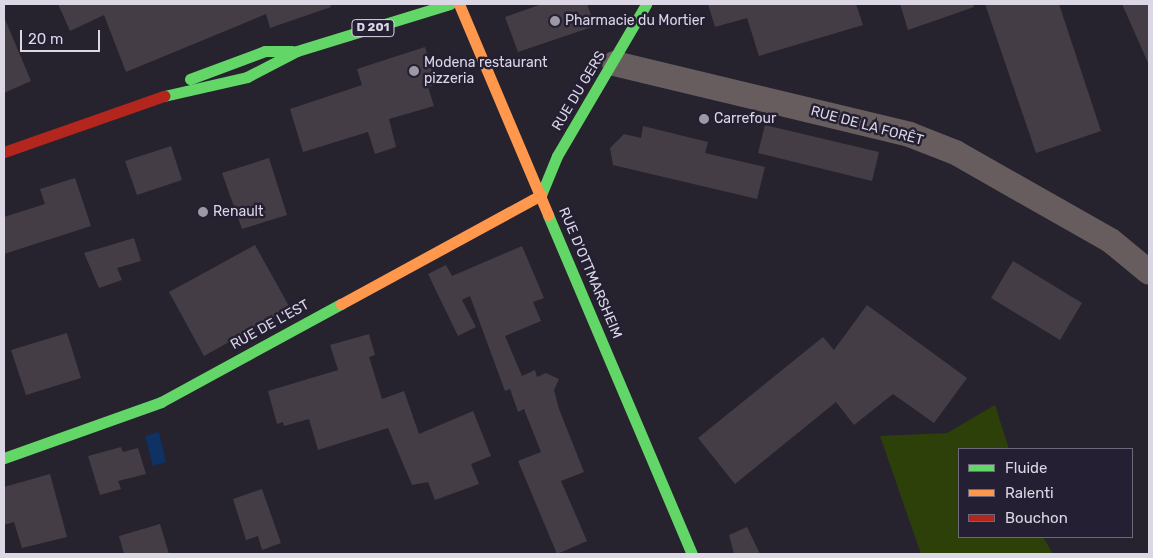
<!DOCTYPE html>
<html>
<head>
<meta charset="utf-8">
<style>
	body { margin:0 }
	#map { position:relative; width:1153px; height:558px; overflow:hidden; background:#26232e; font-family:Rubik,sans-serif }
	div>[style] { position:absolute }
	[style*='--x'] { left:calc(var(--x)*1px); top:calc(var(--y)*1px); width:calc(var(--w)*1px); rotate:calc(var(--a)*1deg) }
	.green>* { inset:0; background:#2d4009 }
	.water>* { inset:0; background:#0d3263 }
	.building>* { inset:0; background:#443d45 }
	.street>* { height:25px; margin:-12.5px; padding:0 12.5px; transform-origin:12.5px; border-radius:12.5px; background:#675d5e }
	.fast>* { height:11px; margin:-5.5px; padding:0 5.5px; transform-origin:5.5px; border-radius:5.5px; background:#63d668 }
	.slow>* { height:11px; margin:-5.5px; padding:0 5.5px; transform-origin:5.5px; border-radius:5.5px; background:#ff974d }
	.jam>* { height:11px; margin:-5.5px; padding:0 5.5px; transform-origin:5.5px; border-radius:5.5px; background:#b3261e }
	.dots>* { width:14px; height:14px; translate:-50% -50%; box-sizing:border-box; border:2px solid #241f32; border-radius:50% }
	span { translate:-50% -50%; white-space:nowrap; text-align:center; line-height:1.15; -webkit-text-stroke:5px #241f32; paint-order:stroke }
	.shield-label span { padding:1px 4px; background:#241f32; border:1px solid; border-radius:4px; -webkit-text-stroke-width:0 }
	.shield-label { font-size:12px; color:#dbd7e5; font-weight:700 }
	.poi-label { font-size:14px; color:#dbd7e5 }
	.left { translate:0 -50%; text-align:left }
	.street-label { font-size:14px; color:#dbd7e5 }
	.frame { position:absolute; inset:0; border:5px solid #dbd7e5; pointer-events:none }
	.legend { position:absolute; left:958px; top:448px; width:175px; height:90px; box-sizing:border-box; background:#241f32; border:1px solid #6d697a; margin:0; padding:6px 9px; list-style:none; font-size:15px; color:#dbd7e5 }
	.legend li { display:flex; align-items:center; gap:10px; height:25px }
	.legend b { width:25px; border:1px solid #6d697a }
	.scale { position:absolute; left:20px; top:30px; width:80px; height:22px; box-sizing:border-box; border:2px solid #dbd7e5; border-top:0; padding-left:6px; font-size:15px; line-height:18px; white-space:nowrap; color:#dbd7e5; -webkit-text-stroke:4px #241f32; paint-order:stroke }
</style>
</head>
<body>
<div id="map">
	<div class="green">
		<div style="clip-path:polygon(995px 405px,1009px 449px,959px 449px,959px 537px,1043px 537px,1053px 554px,921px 554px,880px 436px,947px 433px)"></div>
	</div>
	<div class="water">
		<div style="clip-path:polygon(159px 432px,166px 462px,153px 466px,145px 436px)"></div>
	</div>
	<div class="building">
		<div style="clip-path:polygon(58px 4px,330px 4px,331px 7px,270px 28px,266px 14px,126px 72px,104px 15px,70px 31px)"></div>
		<div style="clip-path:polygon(542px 4px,587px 4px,595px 26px,518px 52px,505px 17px)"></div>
		<div style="clip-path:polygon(708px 4px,856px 4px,863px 25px,759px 56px,747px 18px,715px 27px)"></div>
		<div style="clip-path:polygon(900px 4px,973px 4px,974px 7px,908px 30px)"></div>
		<div style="clip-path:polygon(985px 4px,1059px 4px,1101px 131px,1036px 153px)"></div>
		<div style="clip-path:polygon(1122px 4px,1149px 4px,1149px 65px)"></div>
		<div style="clip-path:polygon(4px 17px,31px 81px,4px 93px)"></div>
		<div style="clip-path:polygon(425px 47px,436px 84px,428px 87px,434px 106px,389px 119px,396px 147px,375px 154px,368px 132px,303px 152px,290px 109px,362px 85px,357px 69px)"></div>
		<div style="clip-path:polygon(765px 125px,879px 152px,872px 181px,758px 153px)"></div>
		<div style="clip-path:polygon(643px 126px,708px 142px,705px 153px,765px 167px,757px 199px,613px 165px,610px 148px,624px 134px,641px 138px)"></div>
		<div style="clip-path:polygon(171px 146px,182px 180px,137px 195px,125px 161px)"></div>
		<div style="clip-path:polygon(269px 158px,287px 215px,242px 229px,222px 173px)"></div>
		<div style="clip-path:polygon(75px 178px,91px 226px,4px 254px,4px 217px,45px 204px,40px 189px)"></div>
		<div style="clip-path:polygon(134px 238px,141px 261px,117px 268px,122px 280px,99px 288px,84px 253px)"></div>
		<div style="clip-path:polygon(255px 245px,290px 308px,204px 356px,169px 292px)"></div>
		<div style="clip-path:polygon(522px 246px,544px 298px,533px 302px,541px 321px,505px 336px,522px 376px,535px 370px,537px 377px,546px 373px,559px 379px,554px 390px,559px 409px,584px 472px,561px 481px,587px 541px,557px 554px,518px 461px,541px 452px,524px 409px,518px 412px,510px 389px,505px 391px,470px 296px,462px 300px,476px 327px,458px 336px,428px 274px,446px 265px,452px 276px)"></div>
		<div style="clip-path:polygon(1013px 261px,1082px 303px,1060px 340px,991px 298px)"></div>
		<div style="clip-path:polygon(867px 305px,967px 378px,934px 423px,893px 394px,854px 425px,836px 402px,735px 484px,698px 438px,823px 337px,834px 350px)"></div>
		<div style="clip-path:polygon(67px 333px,81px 378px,26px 395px,11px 350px)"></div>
		<div style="clip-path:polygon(369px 334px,375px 355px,369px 357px,382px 399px,404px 391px,419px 434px,473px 411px,491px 456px,471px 464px,479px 484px,435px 500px,428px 482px,412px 485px,388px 428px,318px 450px,309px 419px,284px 426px,283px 422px,277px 424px,268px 391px,338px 370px,330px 345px)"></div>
		<div style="clip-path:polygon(121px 447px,123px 452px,138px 448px,146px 474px,118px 481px,121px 489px,100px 495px,88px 456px)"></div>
		<div style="clip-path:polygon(50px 474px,67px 537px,22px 548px,14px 522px,4px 525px,4px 487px)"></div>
		<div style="clip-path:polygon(262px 489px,281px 543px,262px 550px,258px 536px,246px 540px,233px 499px)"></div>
		<div style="clip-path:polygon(160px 524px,169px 554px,124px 554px,119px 536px)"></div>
		<div style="clip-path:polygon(747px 527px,760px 554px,734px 554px,729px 535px)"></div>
	</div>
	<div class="street">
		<div style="--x:614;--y:63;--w:303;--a:13.5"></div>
		<div style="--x:909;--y:134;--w:49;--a:21.4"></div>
		<div style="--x:955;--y:152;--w:178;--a:29.6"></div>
		<div style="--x:1110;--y:240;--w:50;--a:39.4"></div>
	</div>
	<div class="fast">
		<div style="--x:190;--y:79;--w:80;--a:-20.5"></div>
		<div style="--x:265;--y:51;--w:27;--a:0"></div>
		<div style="--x:164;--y:96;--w:85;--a:-12.9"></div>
		<div style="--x:247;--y:77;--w:56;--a:-27.5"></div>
		<div style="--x:297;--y:51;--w:160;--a:-17.1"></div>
		<div style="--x:541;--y:195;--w:42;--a:-67.7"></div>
		<div style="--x:557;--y:156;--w:176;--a:-59.6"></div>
		<div style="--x:548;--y:215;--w:368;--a:67"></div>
		<div style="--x:4;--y:458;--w:167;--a:-19.6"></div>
		<div style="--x:161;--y:402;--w:205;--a:-28.6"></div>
	</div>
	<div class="slow">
		<div style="--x:459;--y:4;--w:229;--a:67.1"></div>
		<div style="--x:341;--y:304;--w:228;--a:-28.6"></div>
	</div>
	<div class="jam">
		<div style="--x:4;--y:152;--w:170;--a:-19.3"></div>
	</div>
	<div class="dots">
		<div style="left:555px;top:21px;background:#9c98a5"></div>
		<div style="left:414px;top:71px;background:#9c98a5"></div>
		<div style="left:704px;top:119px;background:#9c98a5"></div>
		<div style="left:203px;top:212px;background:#9c98a5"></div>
	</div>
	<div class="shield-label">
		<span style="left:373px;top:28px">D 201</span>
	</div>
	<div class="poi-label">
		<span class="left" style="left:565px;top:21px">Pharmacie du Mortier</span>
		<span class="left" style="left:424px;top:71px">Modena restaurant<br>pizzeria</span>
		<span class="left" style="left:714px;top:119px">Carrefour</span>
		<span class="left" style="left:213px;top:212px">Renault</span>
	</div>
	<div class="street-label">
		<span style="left:579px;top:91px;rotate:-59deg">RUE DU GERS</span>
		<span style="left:867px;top:126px;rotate:15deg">RUE DE LA FORÊT</span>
		<span style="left:590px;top:273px;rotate:67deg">RUE D'OTTMARSHEIM</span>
		<span style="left:270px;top:325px;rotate:-29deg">RUE DE L'EST</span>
	</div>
	<div class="frame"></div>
	<ul class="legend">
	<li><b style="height:6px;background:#63d668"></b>Fluide</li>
	<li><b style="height:6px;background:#ff974d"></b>Ralenti</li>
	<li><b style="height:6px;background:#b3261e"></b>Bouchon</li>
	</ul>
	<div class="scale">20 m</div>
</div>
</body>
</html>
